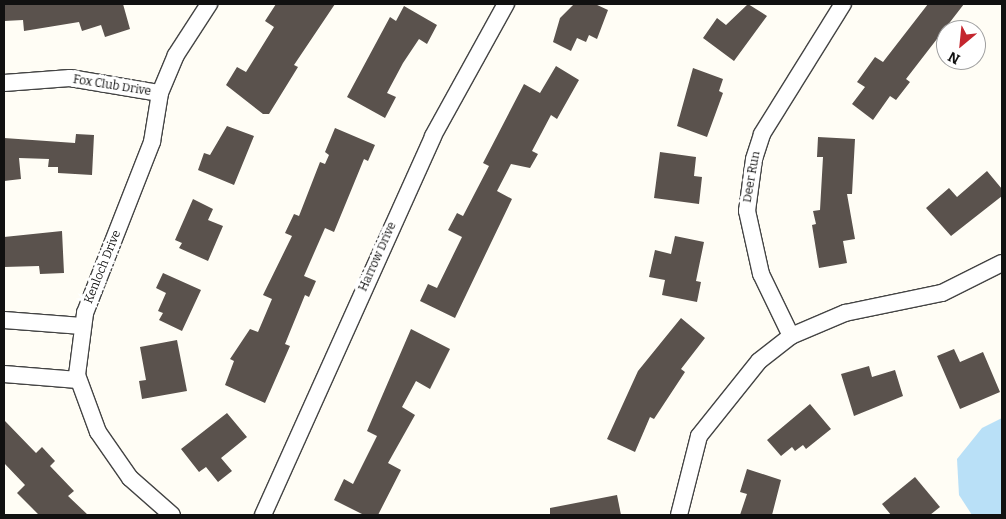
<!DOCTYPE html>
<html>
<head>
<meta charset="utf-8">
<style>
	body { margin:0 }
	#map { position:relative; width:1006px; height:519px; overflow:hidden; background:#fffdf5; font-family:Bitter,serif }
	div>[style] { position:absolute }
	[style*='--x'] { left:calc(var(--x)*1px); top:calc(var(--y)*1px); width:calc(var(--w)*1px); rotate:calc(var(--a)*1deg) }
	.water>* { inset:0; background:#b9e0f7 }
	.building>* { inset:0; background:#5a524d }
	.roads { filter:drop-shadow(1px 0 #444) drop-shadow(-1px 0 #444) drop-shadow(0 1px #444) drop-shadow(0 -1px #444) }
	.street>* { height:16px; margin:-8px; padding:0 8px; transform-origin:8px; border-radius:8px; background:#fff }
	span { translate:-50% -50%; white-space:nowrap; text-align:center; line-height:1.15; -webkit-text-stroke:5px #fff; paint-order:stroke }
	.street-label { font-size:12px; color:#111 }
	.frame { position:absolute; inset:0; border:5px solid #111; pointer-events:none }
	.north { position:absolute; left:936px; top:20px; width:50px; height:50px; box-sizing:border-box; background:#fff; border:1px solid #a0a0a0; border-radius:50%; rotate:208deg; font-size:14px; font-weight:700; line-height:20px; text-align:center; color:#111 }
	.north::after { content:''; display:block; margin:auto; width:18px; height:22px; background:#c4262e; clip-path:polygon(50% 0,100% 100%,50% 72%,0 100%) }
</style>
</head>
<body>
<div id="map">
	<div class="water">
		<div style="clip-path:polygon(1002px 418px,1002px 515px,972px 515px,959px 495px,957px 459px,982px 428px)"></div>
	</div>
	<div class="building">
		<div style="clip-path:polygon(4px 4px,123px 4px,130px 29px,105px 37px,101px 25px,82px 31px,79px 22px,24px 31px,23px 20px,4px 21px)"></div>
		<div style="clip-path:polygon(276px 4px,335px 4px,294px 65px,298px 67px,269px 114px,263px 114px,226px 85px,237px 67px,246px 72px,274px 27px,265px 21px)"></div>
		<div style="clip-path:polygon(574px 4px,595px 4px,608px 10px,597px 39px,589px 35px,586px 42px,577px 38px,571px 51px,553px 42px,560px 18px)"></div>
		<div style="clip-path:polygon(748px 4px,767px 16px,734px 61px,703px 38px,717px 18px,726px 25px)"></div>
		<div style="clip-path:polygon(928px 4px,964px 4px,906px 79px,910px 82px,896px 100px,890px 96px,873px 120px,852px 104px,865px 87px,857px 82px,875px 57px,883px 62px)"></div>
		<div style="clip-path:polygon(404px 6px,437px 25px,427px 44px,419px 39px,403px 63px,387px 93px,396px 97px,385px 118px,347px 97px,390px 17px,396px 21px)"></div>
		<div style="clip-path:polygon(556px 66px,579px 80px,557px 119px,551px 115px,532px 151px,538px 154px,530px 168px,511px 164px,497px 191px,512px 199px,455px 318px,420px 301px,428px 284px,437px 288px,462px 237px,448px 230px,457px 213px,463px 216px,489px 166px,483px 163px,524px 84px,540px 93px)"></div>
		<div style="clip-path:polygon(693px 68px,723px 79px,719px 91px,723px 93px,707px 137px,677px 126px)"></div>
		<div style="clip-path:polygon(227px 126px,254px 136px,234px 185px,198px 170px,204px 153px,210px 155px)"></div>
		<div style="clip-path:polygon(335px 128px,375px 145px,368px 161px,364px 159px,334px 232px,325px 228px,304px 276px,316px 281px,309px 297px,305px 295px,285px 344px,290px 346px,265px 403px,225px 385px,234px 361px,230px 359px,250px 329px,258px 332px,272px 299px,263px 295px,292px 236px,285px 233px,294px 214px,299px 216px,320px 162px,325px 164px,329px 155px,325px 152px)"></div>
		<div style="clip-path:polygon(76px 134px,94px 135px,92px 175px,58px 173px,58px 167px,48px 167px,49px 159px,19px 158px,21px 179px,4px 181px,4px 138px,75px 143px)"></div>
		<div style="clip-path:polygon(818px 137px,855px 139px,852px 194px,847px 194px,855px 239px,843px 241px,847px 263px,819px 268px,812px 225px,816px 224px,813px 211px,820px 210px,823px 157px,817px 157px)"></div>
		<div style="clip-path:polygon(660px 152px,696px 157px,694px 176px,702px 177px,699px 204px,654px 198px)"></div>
		<div style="clip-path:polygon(987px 171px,1002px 189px,1002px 196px,951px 236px,926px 208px,949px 188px,957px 197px)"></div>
		<div style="clip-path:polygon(193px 199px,213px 209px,208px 220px,223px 226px,208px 261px,179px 248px,182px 243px,175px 240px)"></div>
		<div style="clip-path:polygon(62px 231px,64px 273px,40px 274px,39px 266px,4px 267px,4px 237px)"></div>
		<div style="clip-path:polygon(675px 236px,704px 242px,696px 281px,701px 282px,697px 302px,662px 295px,665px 280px,649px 277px,655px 250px,671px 254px)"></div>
		<div style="clip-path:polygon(163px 273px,201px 290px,182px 331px,159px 320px,163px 313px,158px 311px,166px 293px,156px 288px)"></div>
		<div style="clip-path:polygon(681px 318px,705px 338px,681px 369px,685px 372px,654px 419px,650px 417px,635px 452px,607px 439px,638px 371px)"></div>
		<div style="clip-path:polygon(411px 329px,450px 349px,430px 389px,416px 381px,402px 407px,415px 415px,388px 463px,401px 470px,378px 515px,364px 515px,334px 500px,344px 479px,353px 484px,377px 436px,367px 431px)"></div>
		<div style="clip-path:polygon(177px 340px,187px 391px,142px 399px,139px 381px,146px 380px,140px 347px)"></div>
		<div style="clip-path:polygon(954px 349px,960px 362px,983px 352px,1000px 392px,960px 409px,937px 356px)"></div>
		<div style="clip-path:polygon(869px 366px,872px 377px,895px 370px,903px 396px,854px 416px,841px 374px)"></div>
		<div style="clip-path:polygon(810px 404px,831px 429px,806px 449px,803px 445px,795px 451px,792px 447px,781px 456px,767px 440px)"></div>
		<div style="clip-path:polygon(227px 413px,247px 437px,221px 458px,232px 471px,218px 482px,206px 467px,199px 472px,181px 449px)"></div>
		<div style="clip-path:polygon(4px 420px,36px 453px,42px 447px,55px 461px,50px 466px,74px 491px,68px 496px,88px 515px,39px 515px,17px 493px,25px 485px,4px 463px)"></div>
		<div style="clip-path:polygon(747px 469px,781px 480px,772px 515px,740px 515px,747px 494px,740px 492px)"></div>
		<div style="clip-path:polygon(915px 477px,940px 507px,930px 515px,891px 515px,882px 504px)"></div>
		<div style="clip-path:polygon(617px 495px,621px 515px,550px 515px,550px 508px)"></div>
	</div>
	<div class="roads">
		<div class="street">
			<div style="--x:4;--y:83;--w:66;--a:-4.3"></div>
			<div style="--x:70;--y:78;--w:91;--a:9.5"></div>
			<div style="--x:4;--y:320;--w:78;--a:4.4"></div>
			<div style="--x:791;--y:336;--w:69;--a:-115.8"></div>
			<div style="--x:761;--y:274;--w:65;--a:-102.5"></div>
			<div style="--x:747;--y:211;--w:52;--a:-82.3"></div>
			<div style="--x:754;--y:159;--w:26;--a:-72"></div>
			<div style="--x:762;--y:134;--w:153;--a:-58.1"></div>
			<div style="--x:4;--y:374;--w:74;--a:4.6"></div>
			<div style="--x:172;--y:515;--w:56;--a:-138.6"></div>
			<div style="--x:130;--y:478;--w:56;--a:-124.8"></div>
			<div style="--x:98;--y:432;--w:61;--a:-110.2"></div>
			<div style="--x:77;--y:375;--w:63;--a:-82.6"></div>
			<div style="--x:85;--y:313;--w:184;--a:-68.6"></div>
			<div style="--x:152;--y:142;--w:50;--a:-80.7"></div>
			<div style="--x:160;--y:93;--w:41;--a:-67.2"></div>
			<div style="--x:176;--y:55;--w:61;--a:-57.1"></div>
			<div style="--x:263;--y:515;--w:415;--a:-65.8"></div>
			<div style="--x:433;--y:136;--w:151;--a:-61.1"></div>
			<div style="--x:679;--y:515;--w:81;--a:-75.8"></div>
			<div style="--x:699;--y:436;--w:96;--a:-51.3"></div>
			<div style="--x:759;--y:361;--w:41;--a:-38"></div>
			<div style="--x:791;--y:336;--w:59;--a:-23.1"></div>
			<div style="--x:845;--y:313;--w:99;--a:-11.7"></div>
			<div style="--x:942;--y:293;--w:67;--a:-26.6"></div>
		</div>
	</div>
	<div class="street-label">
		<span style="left:112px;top:86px;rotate:9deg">Fox Club Drive</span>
		<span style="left:752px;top:177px;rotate:-80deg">Deer Run</span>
		<span style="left:378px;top:257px;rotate:-66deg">Harrow Drive</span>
		<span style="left:103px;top:267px;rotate:-68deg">Kenloch Drive</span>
	</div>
	<div class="frame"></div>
	<div class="north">N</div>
</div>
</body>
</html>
